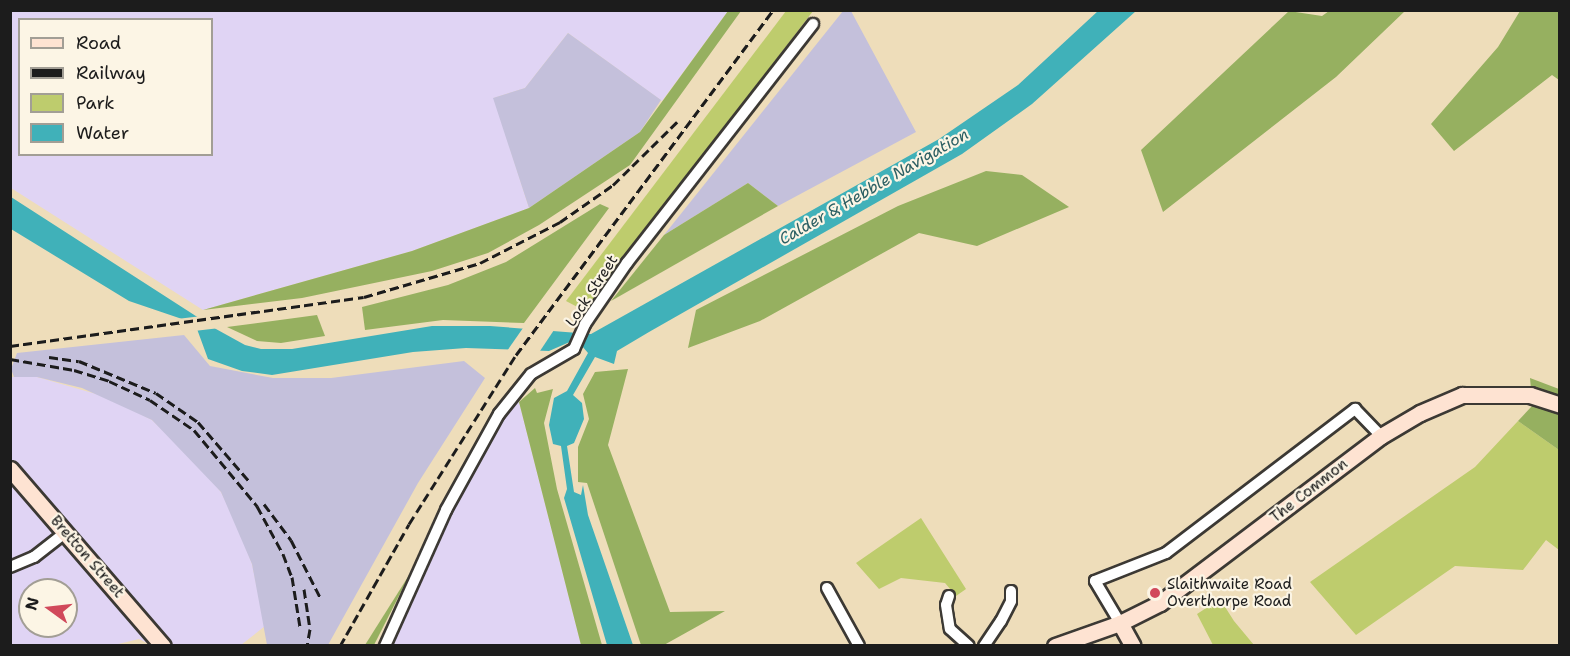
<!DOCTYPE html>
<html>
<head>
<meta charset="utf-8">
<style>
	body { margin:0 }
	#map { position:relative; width:1570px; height:656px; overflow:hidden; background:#eeddba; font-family:"Shantell Sans",sans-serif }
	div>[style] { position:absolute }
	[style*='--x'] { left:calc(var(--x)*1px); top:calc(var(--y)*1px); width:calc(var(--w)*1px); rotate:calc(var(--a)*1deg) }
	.built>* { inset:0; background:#e0d4f4 }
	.industrial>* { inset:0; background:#c4c0db }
	.green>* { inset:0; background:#becc6d }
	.forest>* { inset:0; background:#96b060 }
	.water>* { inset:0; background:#40b1b9 }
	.pier>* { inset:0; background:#eeddba }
	.roads { filter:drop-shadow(2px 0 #3c3934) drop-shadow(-2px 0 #3c3934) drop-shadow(0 2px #3c3934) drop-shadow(0 -2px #3c3934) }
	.street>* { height:10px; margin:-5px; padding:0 5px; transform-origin:5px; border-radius:5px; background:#fff }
	.secondary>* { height:15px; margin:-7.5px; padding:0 7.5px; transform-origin:7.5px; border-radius:7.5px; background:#fee3d2 }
	.rail>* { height:3px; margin-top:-1.5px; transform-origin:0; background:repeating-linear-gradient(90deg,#1c1c1c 0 9px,transparent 0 13.5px) }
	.dots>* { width:16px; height:16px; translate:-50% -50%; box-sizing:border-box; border:3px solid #fcf5e5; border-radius:50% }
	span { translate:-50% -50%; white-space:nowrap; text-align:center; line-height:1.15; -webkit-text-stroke:4.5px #fcf5e5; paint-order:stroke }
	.street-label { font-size:15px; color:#1c1c1c }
	.poi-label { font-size:15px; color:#1c1c1c }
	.left { translate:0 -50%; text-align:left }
	.water-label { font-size:16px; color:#2c5f63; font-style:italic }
	.frame { position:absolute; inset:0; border:12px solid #1c1c1c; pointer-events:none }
	.legend { position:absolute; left:18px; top:18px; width:195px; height:138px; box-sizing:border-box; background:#fcf5e5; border:2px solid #a29e95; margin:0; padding:8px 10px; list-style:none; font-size:18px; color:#1c1c1c }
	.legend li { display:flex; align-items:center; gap:12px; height:30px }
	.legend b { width:30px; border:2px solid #a29e95 }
	.north { position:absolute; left:18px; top:578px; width:60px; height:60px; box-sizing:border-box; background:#fcf5e5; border:2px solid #a29e95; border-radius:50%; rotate:285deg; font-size:16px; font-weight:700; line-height:24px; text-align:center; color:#1c1c1c }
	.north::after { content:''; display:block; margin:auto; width:21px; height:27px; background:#d1495b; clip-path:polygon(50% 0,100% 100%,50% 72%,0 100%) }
</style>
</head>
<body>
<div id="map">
	<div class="built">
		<div style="clip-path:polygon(evenodd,10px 11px,728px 11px,662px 101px,568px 33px,525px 88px,494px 98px,529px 208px,412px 251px,203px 310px,11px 188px,10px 11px,20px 20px,212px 20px,212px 154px,20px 154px,20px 20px)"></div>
		<div style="clip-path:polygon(evenodd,10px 377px,37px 377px,110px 398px,152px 420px,195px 461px,221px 492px,238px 527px,252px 564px,265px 626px,241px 645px,151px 645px,139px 639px,110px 646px,11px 645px,10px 377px,30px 590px,66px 590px,66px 626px,30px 626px,30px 590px)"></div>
		<div style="clip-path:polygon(519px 402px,581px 645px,388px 646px,463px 486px,509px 408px)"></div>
	</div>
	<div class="industrial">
		<div style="clip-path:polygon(843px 11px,851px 11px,916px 132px,778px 206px,748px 183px,664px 235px)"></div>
		<div style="clip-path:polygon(568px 33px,661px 100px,640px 132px,529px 208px,493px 98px,525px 88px)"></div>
		<div style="clip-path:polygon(184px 335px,210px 366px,273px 378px,331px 378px,464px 361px,485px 378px,418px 483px,328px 645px,267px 645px,252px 564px,221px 492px,152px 420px,82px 388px,37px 377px,14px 377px,11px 369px,17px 353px)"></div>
	</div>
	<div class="green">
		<div style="clip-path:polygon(786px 11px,813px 11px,585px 311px,566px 301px)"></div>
		<div style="clip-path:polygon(1518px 421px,1559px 450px,1559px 550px,1546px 540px,1523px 570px,1455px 566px,1356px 635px,1310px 582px,1475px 467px)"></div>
		<div style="clip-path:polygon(921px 518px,966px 589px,956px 596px,945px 583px,901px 578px,879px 589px,856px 563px)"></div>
		<div style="clip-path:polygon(1220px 599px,1234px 621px,1254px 645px,1213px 645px,1197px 614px)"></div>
	</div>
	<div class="forest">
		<div style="clip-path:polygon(728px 11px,741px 11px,630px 165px,539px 225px,488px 253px,432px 271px,302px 298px,203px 310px,412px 251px,529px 208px,640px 132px)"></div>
		<div style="clip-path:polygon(1289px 11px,1322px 16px,1329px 11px,1405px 11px,1336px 77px,1163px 212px,1141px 150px)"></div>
		<div style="clip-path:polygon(1520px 11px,1559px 11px,1559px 80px,1552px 75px,1454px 151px,1431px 124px,1498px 47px)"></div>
		<div style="clip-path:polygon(986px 171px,1022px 175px,1069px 207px,977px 246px,919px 233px,760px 321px,688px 348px,696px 310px,898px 206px)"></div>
		<div style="clip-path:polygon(748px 183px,778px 206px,611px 301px,664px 235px)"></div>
		<div style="clip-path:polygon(600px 204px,609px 208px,524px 323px,443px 320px,365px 330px,362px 307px,448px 285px,506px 262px)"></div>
		<div style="clip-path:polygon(317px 315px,325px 336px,281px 343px,257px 341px,227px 327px)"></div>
		<div style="clip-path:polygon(628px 369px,608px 445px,670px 612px,725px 611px,664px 645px,641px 645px,587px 483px,578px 482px,578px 447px,589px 419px,583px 394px,595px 372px)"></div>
		<div style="clip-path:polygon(1530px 378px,1559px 389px,1559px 399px,1531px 389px)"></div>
		<div style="clip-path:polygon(535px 388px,537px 393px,553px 389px,544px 423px,557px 489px,602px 645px,581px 645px,519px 402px)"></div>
		<div style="clip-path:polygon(1532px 406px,1559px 414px,1559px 450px,1518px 421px)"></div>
		<div style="clip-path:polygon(411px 572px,374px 645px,365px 645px)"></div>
	</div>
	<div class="water">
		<div style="clip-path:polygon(1098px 11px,1136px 11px,1032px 104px,962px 154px,649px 332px,617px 351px,614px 364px,595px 357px,573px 395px,582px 403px,584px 419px,574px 443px,567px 446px,574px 492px,581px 495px,583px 485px,588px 515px,633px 645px,607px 645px,564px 498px,567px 489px,561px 446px,553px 444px,549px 425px,554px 398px,567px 391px,588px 353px,582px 346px,572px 341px,549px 351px,466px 348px,413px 352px,272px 375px,242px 371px,208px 359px,197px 329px,182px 319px,129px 301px,11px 229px,11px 197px,216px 329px,245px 345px,261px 349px,292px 349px,432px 326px,490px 326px,591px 334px,939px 139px,1018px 85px)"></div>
	</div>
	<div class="pier">
		<div style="clip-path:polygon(202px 316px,220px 328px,194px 331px,177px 319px)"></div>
		<div style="clip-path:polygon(556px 327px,538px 354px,507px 351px,523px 328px)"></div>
	</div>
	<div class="roads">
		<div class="street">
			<div style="--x:10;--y:567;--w:26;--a:-23"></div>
			<div style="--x:34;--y:557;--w:39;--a:-38"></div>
			<div style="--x:827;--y:588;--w:66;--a:61.1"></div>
			<div style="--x:949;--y:596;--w:9;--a:108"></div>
			<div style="--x:946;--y:605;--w:24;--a:81"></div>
			<div style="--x:950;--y:629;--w:25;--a:42"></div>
			<div style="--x:1120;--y:623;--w:49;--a:-120.8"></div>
			<div style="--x:1095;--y:581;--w:76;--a:-21.5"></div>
			<div style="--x:1166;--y:553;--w:238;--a:-37.3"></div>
			<div style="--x:1355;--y:409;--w:37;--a:46"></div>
			<div style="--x:385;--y:646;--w:149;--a:-65.8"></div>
			<div style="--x:446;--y:510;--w:110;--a:-61.1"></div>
			<div style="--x:499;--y:414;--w:51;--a:-51.3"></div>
			<div style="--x:531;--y:374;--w:50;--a:-30.2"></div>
			<div style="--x:574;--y:349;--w:27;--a:-66"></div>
			<div style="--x:585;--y:324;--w:74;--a:-55.5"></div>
			<div style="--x:627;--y:263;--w:303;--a:-52.1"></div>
			<div style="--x:984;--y:646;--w:30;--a:-56"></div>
			<div style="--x:1001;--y:621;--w:22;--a:-63"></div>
			<div style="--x:1011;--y:601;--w:10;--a:-90"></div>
		</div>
		<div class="secondary">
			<div style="--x:10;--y:469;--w:234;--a:49.2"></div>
			<div style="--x:1120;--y:623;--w:26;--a:61"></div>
			<div style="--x:1055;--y:646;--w:69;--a:-19.5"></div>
			<div style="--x:1120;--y:623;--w:45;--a:-26.6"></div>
			<div style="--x:1160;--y:603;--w:277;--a:-37.1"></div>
			<div style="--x:1381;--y:436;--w:45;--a:-30.5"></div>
			<div style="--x:1420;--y:413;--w:46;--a:-23.2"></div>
			<div style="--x:1462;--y:395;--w:68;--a:0"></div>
			<div style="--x:1530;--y:395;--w:32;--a:18"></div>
		</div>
	</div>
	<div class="rail">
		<div style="--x:10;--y:346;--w:357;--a:-7.9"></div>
		<div style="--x:364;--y:297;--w:121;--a:-16.3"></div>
		<div style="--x:480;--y:263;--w:90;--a:-27.1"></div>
		<div style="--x:560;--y:222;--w:65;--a:-34.9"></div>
		<div style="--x:613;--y:185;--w:91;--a:-44.6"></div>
		<div style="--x:49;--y:357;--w:30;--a:8"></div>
		<div style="--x:79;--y:361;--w:83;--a:22.6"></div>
		<div style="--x:156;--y:393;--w:51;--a:34.6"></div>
		<div style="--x:198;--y:422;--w:78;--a:49.2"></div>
		<div style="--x:10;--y:359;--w:65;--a:9.8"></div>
		<div style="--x:74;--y:370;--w:37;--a:17"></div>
		<div style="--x:109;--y:381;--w:45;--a:24.9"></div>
		<div style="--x:150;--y:400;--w:53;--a:34.3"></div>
		<div style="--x:194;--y:430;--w:99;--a:50.3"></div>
		<div style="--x:257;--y:506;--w:55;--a:61.6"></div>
		<div style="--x:283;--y:554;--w:25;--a:69"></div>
		<div style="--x:292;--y:577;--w:51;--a:80.9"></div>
		<div style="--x:264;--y:504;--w:45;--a:53.1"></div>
		<div style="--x:291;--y:540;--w:66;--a:63"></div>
		<div style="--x:304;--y:589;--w:40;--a:81.5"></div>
		<div style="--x:310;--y:629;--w:17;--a:100"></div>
		<div style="--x:340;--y:646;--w:140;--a:-60.5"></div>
		<div style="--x:409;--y:524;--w:200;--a:-57.7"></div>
		<div style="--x:516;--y:355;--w:430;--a:-53.3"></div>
	</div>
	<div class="dots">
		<div style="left:1155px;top:593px;background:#d1495b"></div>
	</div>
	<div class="street-label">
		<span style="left:592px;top:291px;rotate:-57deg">Lock Street</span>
		<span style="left:1309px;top:491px;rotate:-38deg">The Common</span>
		<span style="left:87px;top:557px;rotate:49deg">Bretton Street</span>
	</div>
	<div class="poi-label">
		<span class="left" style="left:1167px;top:593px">Slaithwaite Road<br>Overthorpe Road</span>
	</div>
	<div class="water-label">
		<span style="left:874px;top:187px;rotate:-30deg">Calder &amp; Hebble Navigation</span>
	</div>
	<div class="frame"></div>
	<ul class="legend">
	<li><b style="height:8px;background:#fee3d2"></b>Road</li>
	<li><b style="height:8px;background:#1c1c1c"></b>Railway</li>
	<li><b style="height:16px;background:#becc6d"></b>Park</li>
	<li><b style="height:16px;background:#40b1b9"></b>Water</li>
	</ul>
	<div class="north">N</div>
</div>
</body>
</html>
